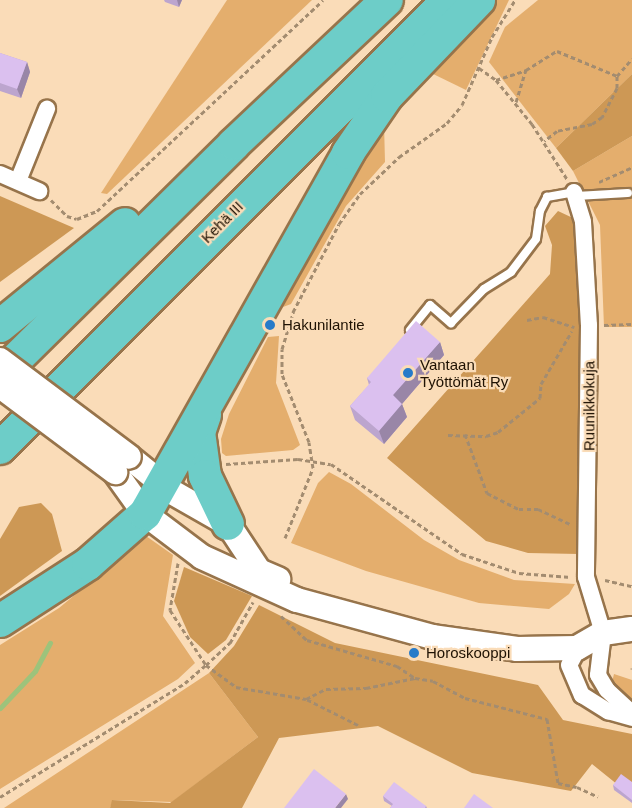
<!DOCTYPE html>
<html>
<head>
<meta charset="utf-8">
<style>
	body { margin:0 }
	#map { position:relative; width:632px; height:808px; overflow:hidden; background:#fadcb8; font-family:Helvetica,sans-serif }
	div>[style] { position:absolute }
	[style*='--x'] { left:calc(var(--x)*1px); top:calc(var(--y)*1px); width:calc(var(--w)*1px); rotate:calc(var(--a)*1deg) }
	.green>* { inset:0; background:#e4ae6d }
	.forest>* { inset:0; background:#cd9855 }
	.stream>* { height:5px; margin:-2.5px; padding:0 2.5px; transform-origin:2.5px; border-radius:2.5px; background:#9dc37b }
	.path>* { height:3px; margin-top:-1.5px; transform-origin:0; background:repeating-linear-gradient(90deg,#a38c70 0 4.5px,transparent 0 7.5px) }
	.roads { filter:drop-shadow(2px 0 #97744b) drop-shadow(-2px 0 #97744b) drop-shadow(0 2px #97744b) drop-shadow(0 -2px #97744b) }
	.lane>* { height:8px; margin:-4px; padding:0 4px; transform-origin:4px; border-radius:4px; background:#fff }
	.street>* { height:16px; margin:-8px; padding:0 8px; transform-origin:8px; border-radius:8px; background:#fff }
	.secondary>* { height:24px; margin:-12px; padding:0 12px; transform-origin:12px; border-radius:12px; background:#fff }
	.highway>* { height:32px; margin:-16px; padding:0 16px; transform-origin:16px; border-radius:16px; background:#6dcdc8 }
	.bridges { filter:drop-shadow(2px 0 #97744b) drop-shadow(-2px 0 #97744b) drop-shadow(0 2px #97744b) drop-shadow(0 -2px #97744b) }
	.secondary-bridge>* { height:24px; margin:-12px; padding:0 12px; transform-origin:12px; border-radius:12px; background:#fff }
	.wall>* { inset:0; background:#bca5ce }
	.shaded-wall>* { inset:0; background:#9986a7 }
	.building>* { inset:0; background:#dbc0ef }
	.dots>* { width:16px; height:16px; translate:-50% -50%; box-sizing:border-box; border:3px solid #fadcb8; border-radius:50% }
	span { translate:-50% -50%; white-space:nowrap; text-align:center; line-height:1.15; -webkit-text-stroke:4.5px #fadcb8; paint-order:stroke }
	.street-label { font-size:15px; color:#1f1203 }
	.poi-label { font-size:15px; color:#1f1203 }
	.left { translate:0 -50%; text-align:left }
</style>
</head>
<body>
<div id="map">
	<div class="green">
		<div style="clip-path:polygon(227px 0,312px 0,107px 194px,101px 193px)"></div>
		<div style="clip-path:polygon(496px 0,509px 0,466px 90px,427px 71px)"></div>
		<div style="clip-path:polygon(538px 0,632px 0,632px 74px,556px 148px,489px 62px,505px 27px)"></div>
		<div style="clip-path:polygon(384px 123px,385px 162px,346px 206px,291px 304px,283px 307px,289px 280px)"></div>
		<div style="clip-path:polygon(632px 136px,632px 327px,604px 327px,600px 225px,573px 171px)"></div>
		<div style="clip-path:polygon(279px 336px,276px 383px,300px 445px,293px 450px,226px 456px,222px 453px,221px 439px,229px 414px,268px 337px)"></div>
		<div style="clip-path:polygon(329px 472px,351px 484px,424px 540px,459px 560px,514px 580px,575px 584px,569px 594px,549px 609px,479px 603px,366px 571px,291px 543px,318px 483px)"></div>
		<div style="clip-path:polygon(146px 536px,173px 555px,163px 616px,195px 663px,178px 679px,0 789px,0 645px,59px 608px)"></div>
		<div style="clip-path:polygon(209px 673px,258px 737px,172px 802px,113px 800px,110px 808px,4px 808px)"></div>
		<div style="clip-path:polygon(614px 674px,632px 680px,632px 699px,612px 682px)"></div>
	</div>
	<div class="forest">
		<div style="clip-path:polygon(632px 74px,632px 136px,573px 171px,556px 148px)"></div>
		<div style="clip-path:polygon(0 196px,74px 228px,0 282px)"></div>
		<div style="clip-path:polygon(558px 211px,575px 219px,583px 318px,579px 554px,528px 553px,486px 541px,387px 458px,550px 274px,552px 245px,545px 226px)"></div>
		<div style="clip-path:polygon(41px 503px,52px 514px,62px 551px,0 596px,0 539px,19px 507px)"></div>
		<div style="clip-path:polygon(184px 567px,252px 596px,226px 640px,208px 654px,190px 637px,174px 601px)"></div>
		<div style="clip-path:polygon(259px 605px,335px 643px,538px 685px,563px 720px,632px 734px,632px 785px,618px 785px,592px 764px,571px 791px,472px 773px,378px 726px,279px 738px,242px 808px,110px 808px,112px 800px,170px 803px,258px 737px,209px 673px,234px 646px)"></div>
	</div>
	<div class="stream">
		<div style="--x:0;--y:708;--w:51;--a:-46.6"></div>
		<div style="--x:35;--y:671;--w:32;--a:-62"></div>
	</div>
	<div class="path">
		<div style="--x:479;--y:68;--w:21;--a:35"></div>
		<div style="--x:496;--y:80;--w:57;--a:50.7"></div>
		<div style="--x:532;--y:124;--w:65;--a:57.5"></div>
		<div style="--x:617;--y:76;--w:23;--a:-49"></div>
		<div style="--x:496;--y:80;--w:32;--a:-18"></div>
		<div style="--x:526;--y:70;--w:36;--a:-32"></div>
		<div style="--x:557;--y:51;--w:65;--a:22.6"></div>
		<div style="--x:617;--y:76;--w:12;--a:90"></div>
		<div style="--x:617;--y:88;--w:33;--a:117"></div>
		<div style="--x:602;--y:117;--w:12;--a:145"></div>
		<div style="--x:592;--y:124;--w:36;--a:169"></div>
		<div style="--x:557;--y:131;--w:16;--a:142"></div>
		<div style="--x:516;--y:102;--w:34;--a:-73"></div>
		<div style="--x:599;--y:182;--w:36;--a:-24"></div>
		<div style="--x:51;--y:200;--w:23;--a:45"></div>
		<div style="--x:67;--y:216;--w:10;--a:17"></div>
		<div style="--x:77;--y:219;--w:22;--a:-22"></div>
		<div style="--x:97;--y:211;--w:309;--a:-43"></div>
		<div style="--x:527;--y:320;--w:16;--a:-11"></div>
		<div style="--x:543;--y:317;--w:33;--a:18"></div>
		<div style="--x:604;--y:325;--w:28;--a:-2"></div>
		<div style="--x:465;--y:434;--w:63;--a:69.6"></div>
		<div style="--x:487;--y:493;--w:36;--a:27"></div>
		<div style="--x:519;--y:509;--w:19;--a:0"></div>
		<div style="--x:538;--y:509;--w:35;--a:25"></div>
		<div style="--x:448;--y:435;--w:38;--a:2"></div>
		<div style="--x:486;--y:436;--w:13;--a:-18"></div>
		<div style="--x:498;--y:432;--w:54;--a:-39"></div>
		<div style="--x:540;--y:398;--w:14;--a:-86"></div>
		<div style="--x:541;--y:384;--w:61;--a:-59.7"></div>
		<div style="--x:226;--y:464;--w:72;--a:-4"></div>
		<div style="--x:298;--y:459;--w:33;--a:9"></div>
		<div style="--x:331;--y:464;--w:159;--a:34.5"></div>
		<div style="--x:462;--y:554;--w:60;--a:18.4"></div>
		<div style="--x:519;--y:573;--w:52;--a:4.4"></div>
		<div style="--x:285;--y:538;--w:75;--a:-68.2"></div>
		<div style="--x:313;--y:468;--w:26;--a:-99"></div>
		<div style="--x:309;--y:442;--w:73;--a:-111.7"></div>
		<div style="--x:282;--y:374;--w:25;--a:-90"></div>
		<div style="--x:282;--y:349;--w:39;--a:-73"></div>
		<div style="--x:293;--y:312;--w:99;--a:-62.4"></div>
		<div style="--x:339;--y:224;--w:37;--a:-55"></div>
		<div style="--x:360;--y:194;--w:54;--a:-43.5"></div>
		<div style="--x:399;--y:157;--w:59;--a:-35.3"></div>
		<div style="--x:447;--y:123;--w:23;--a:-50"></div>
		<div style="--x:462;--y:105;--w:74;--a:-66.2"></div>
		<div style="--x:492;--y:37;--w:44;--a:-58.1"></div>
		<div style="--x:178;--y:563;--w:48;--a:99.7"></div>
		<div style="--x:170;--y:610;--w:66;--a:56.8"></div>
		<div style="--x:206;--y:665;--w:33;--a:-43"></div>
		<div style="--x:230;--y:643;--w:47;--a:-60.7"></div>
		<div style="--x:605;--y:580;--w:28;--a:13"></div>
		<div style="--x:281;--y:616;--w:35;--a:43"></div>
		<div style="--x:307;--y:640;--w:94;--a:16.1"></div>
		<div style="--x:397;--y:666;--w:22;--a:34"></div>
		<div style="--x:632;--y:669;--w:1;--a:-90"></div>
		<div style="--x:358;--y:725;--w:58;--a:-153.4"></div>
		<div style="--x:306;--y:699;--w:22;--a:-27"></div>
		<div style="--x:326;--y:689;--w:40;--a:-1.4"></div>
		<div style="--x:366;--y:688;--w:50;--a:-11.5"></div>
		<div style="--x:415;--y:678;--w:18;--a:9"></div>
		<div style="--x:433;--y:681;--w:36;--a:28"></div>
		<div style="--x:465;--y:698;--w:85;--a:14.4"></div>
		<div style="--x:547;--y:719;--w:65;--a:80.2"></div>
		<div style="--x:558;--y:783;--w:19;--a:12"></div>
		<div style="--x:577;--y:787;--w:23;--a:25"></div>
		<div style="--x:0;--y:797;--w:217;--a:-31.6"></div>
		<div style="--x:185;--y:683;--w:28;--a:-41"></div>
		<div style="--x:206;--y:665;--w:37;--a:36"></div>
		<div style="--x:236;--y:687;--w:71;--a:9.7"></div>
	</div>
	<div class="roads">
		<div class="lane">
			<div style="--x:576;--y:196;--w:52;--a:-3.3"></div>
			<div style="--x:410;--y:330;--w:32;--a:-51"></div>
			<div style="--x:430;--y:305;--w:28;--a:41"></div>
			<div style="--x:451;--y:323;--w:47;--a:-45.9"></div>
			<div style="--x:484;--y:289;--w:32;--a:-32"></div>
			<div style="--x:511;--y:272;--w:41;--a:-52.9"></div>
			<div style="--x:536;--y:239;--w:28;--a:-82"></div>
			<div style="--x:540;--y:211;--w:16;--a:-63"></div>
			<div style="--x:547;--y:197;--w:27;--a:-10"></div>
		</div>
		<div class="street">
			<div style="--x:0;--y:174;--w:43;--a:23.6"></div>
			<div style="--x:18;--y:181;--w:78;--a:-68.1"></div>
			<div style="--x:574;--y:192;--w:31;--a:73"></div>
			<div style="--x:583;--y:222;--w:103;--a:86.7"></div>
			<div style="--x:589;--y:325;--w:252;--a:90.7"></div>
			<div style="--x:586;--y:577;--w:59;--a:73.1"></div>
			<div style="--x:603;--y:633;--w:42;--a:96.8"></div>
			<div style="--x:598;--y:675;--w:17;--a:59"></div>
			<div style="--x:607;--y:690;--w:34;--a:43"></div>
			<div style="--x:582;--y:641;--w:27;--a:118"></div>
			<div style="--x:569;--y:665;--w:33;--a:67"></div>
			<div style="--x:582;--y:695;--w:31;--a:32"></div>
			<div style="--x:608;--y:711;--w:25;--a:16"></div>
		</div>
		<div class="secondary">
			<div style="--x:129;--y:457;--w:55;--a:39.1"></div>
			<div style="--x:172;--y:492;--w:64;--a:29.7"></div>
			<div style="--x:228;--y:524;--w:56;--a:56.6"></div>
			<div style="--x:259;--y:571;--w:21;--a:23"></div>
			<div style="--x:115;--y:472;--w:52;--a:54.5"></div>
			<div style="--x:145;--y:514;--w:71;--a:37"></div>
			<div style="--x:202;--y:557;--w:104;--a:24.4"></div>
			<div style="--x:297;--y:600;--w:140;--a:15.3"></div>
			<div style="--x:432;--y:637;--w:86;--a:8"></div>
			<div style="--x:517;--y:649;--w:60;--a:-1"></div>
			<div style="--x:577;--y:648;--w:30;--a:-30"></div>
			<div style="--x:603;--y:633;--w:29;--a:-8"></div>
		</div>
		<div class="highway">
			<div style="--x:0;--y:326;--w:161;--a:-39.2"></div>
			<div style="--x:0;--y:375;--w:329;--a:-44.6"></div>
			<div style="--x:234;--y:144;--w:210;--a:-43.3"></div>
			<div style="--x:205;--y:415;--w:18;--a:109"></div>
			<div style="--x:199;--y:432;--w:44;--a:82.2"></div>
			<div style="--x:205;--y:476;--w:53;--a:64.4"></div>
			<div style="--x:0;--y:448;--w:634;--a:-45"></div>
			<div style="--x:0;--y:621;--w:105;--a:-32.9"></div>
			<div style="--x:88;--y:564;--w:76;--a:-41.3"></div>
			<div style="--x:145;--y:514;--w:414;--a:-60.6"></div>
			<div style="--x:348;--y:153;--w:69;--a:-55.6"></div>
			<div style="--x:387;--y:96;--w:133;--a:-46.2"></div>
		</div>
	</div>
	<div class="bridges">
		<div class="secondary-bridge">
			<div style="--x:0;--y:360;--w:161;--a:36.9"></div>
			<div style="--x:0;--y:386;--w:144;--a:36.8"></div>
		</div>
	</div>
	<div class="wall">
		<div style="clip-path:polygon(164px 0,182px 0,179px 7px,165px 2px)"></div>
		<div style="clip-path:polygon(0 53px,27px 62px,30px 72px,21px 98px,0 91px)"></div>
		<div style="clip-path:polygon(440px 342px,444px 355px,402px 404px,407px 417px,384px 444px,355px 420px,350px 406px,369px 385px,367px 378px)"></div>
		<div style="clip-path:polygon(632px 782px,632px 803px,614px 790px,613px 785px)"></div>
		<div style="clip-path:polygon(383px 796px,426px 806px,427px 808px,390px 808px,392px 806px,384px 801px)"></div>
	</div>
	<div class="shaded-wall">
		<div style="clip-path:polygon(177px 0,182px 0,179px 7px)"></div>
		<div style="clip-path:polygon(27px 62px,30px 72px,21px 98px,17px 89px)"></div>
		<div style="clip-path:polygon(440px 342px,444px 355px,402px 404px,407px 417px,384px 444px,379px 431px,393px 395px)"></div>
		<div style="clip-path:polygon(346px 794px,348px 799px,341px 808px,335px 808px)"></div>
	</div>
	<div class="building">
		<div style="clip-path:polygon(0 53px,27px 62px,17px 89px,0 83px)"></div>
		<div style="clip-path:polygon(416px 321px,440px 342px,393px 395px,402px 404px,379px 431px,350px 406px,371px 382px,367px 378px)"></div>
		<div style="clip-path:polygon(314px 769px,346px 794px,335px 808px,284px 808px)"></div>
		<div style="clip-path:polygon(621px 774px,632px 782px,632px 800px,613px 785px)"></div>
		<div style="clip-path:polygon(394px 782px,426px 806px,425px 808px,390px 808px,393px 804px,383px 796px)"></div>
		<div style="clip-path:polygon(474px 794px,493px 808px,464px 808px)"></div>
	</div>
	<div class="dots">
		<div style="left:270px;top:325px;background:#277bc9"></div>
		<div style="left:408px;top:373px;background:#277bc9"></div>
		<div style="left:414px;top:653px;background:#277bc9"></div>
	</div>
	<div class="street-label">
		<span style="left:222px;top:222px;rotate:-45deg">Kehä III</span>
		<span style="left:589px;top:406px;rotate:-90deg">Ruunikkokuja</span>
	</div>
	<div class="poi-label">
		<span class="left" style="left:282px;top:325px">Hakunilantie</span>
		<span class="left" style="left:420px;top:373px">Vantaan<br>Työttömät Ry</span>
		<span class="left" style="left:426px;top:653px">Horoskooppi</span>
	</div>
</div>
</body>
</html>
